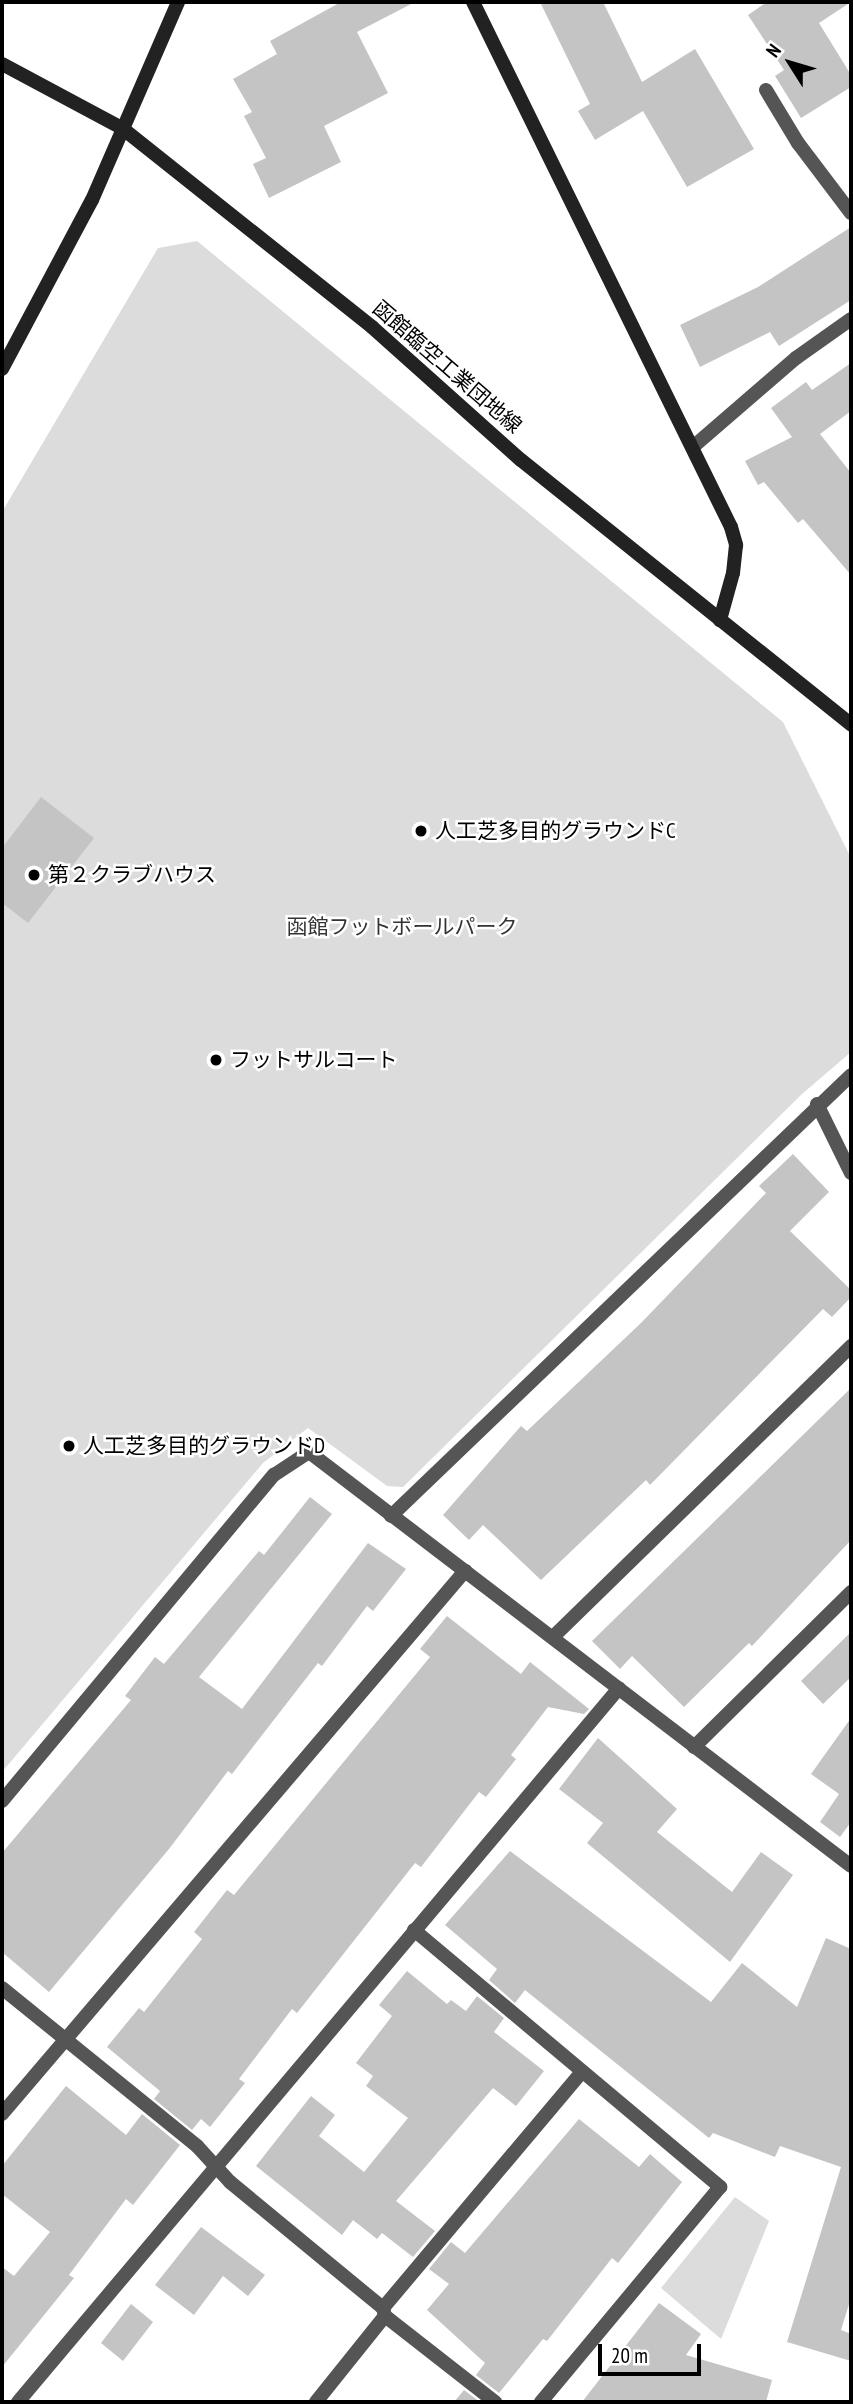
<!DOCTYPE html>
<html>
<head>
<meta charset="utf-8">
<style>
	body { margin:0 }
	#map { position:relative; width:853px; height:2404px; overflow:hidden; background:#fff; font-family:"PT Sans Narrow","Noto Sans JP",sans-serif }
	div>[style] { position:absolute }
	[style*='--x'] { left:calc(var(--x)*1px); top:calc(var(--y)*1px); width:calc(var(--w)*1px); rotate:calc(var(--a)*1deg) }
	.green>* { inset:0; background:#dcdcdc }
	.building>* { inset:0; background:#c4c4c4 }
	.street>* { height:14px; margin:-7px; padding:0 7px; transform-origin:7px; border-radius:7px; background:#555 }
	.secondary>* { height:14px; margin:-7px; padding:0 7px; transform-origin:7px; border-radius:7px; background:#222 }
	.dots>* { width:19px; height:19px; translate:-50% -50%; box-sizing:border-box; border:4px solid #fff; border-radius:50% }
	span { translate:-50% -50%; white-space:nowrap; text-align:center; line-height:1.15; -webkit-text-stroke:5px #fff; paint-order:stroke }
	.street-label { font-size:21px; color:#000 }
	.poi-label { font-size:21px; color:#000 }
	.left { translate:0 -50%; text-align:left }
	.park-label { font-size:21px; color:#333 }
	.frame { position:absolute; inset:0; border:4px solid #000; pointer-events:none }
	.north { position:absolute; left:755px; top:28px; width:70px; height:70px; -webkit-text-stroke:5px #fff; paint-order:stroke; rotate:307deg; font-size:19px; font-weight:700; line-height:28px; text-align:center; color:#000 }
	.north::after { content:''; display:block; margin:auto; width:24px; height:32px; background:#000; clip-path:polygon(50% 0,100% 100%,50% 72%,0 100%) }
	.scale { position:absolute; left:598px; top:2344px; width:103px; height:32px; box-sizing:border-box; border:4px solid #000; border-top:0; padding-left:9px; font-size:21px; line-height:24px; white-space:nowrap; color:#000; -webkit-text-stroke:5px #fff; paint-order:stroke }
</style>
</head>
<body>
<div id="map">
	<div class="green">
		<div style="clip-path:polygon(197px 241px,783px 722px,851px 858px,851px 1052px,802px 1094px,403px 1487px,387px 1486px,308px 1428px,263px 1463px,2px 1772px,2px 512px,158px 248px)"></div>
		<div style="clip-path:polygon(735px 2197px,769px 2221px,721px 2339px,661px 2288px)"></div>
	</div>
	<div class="building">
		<div style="clip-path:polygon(341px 2px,415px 2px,357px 32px,388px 93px,324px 126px,341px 162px,269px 198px,253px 164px,266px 158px,244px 116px,252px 112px,233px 79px,277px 54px,270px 41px)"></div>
		<div style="clip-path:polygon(540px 2px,603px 2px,642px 82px,695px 49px,754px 149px,687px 187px,643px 111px,595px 140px,578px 111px,590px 104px)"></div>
		<div style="clip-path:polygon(767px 2px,851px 2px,819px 23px,851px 75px,851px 87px,801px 118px,775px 76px,784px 70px,748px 15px)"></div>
		<div style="clip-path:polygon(851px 227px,851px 300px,779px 346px,770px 332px,700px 367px,680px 325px,758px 287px)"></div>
		<div style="clip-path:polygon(851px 363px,851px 411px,820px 434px,851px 473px,851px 575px,803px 519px,798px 523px,764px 482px,758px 485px,745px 461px,792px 437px,771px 408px,806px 382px,812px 390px)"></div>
		<div style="clip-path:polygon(41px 797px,94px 838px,28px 923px,2px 903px,2px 848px)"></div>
		<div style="clip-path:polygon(793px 1154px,829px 1192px,790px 1231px,851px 1290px,851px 1297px,832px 1317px,823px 1309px,650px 1485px,646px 1480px,541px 1580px,483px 1525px,469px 1540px,443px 1515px,521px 1426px,527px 1431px,642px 1322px,766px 1193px,759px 1186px)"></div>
		<div style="clip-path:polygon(851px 1388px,851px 1540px,752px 1646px,749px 1643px,684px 1707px,632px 1656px,620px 1669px,592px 1641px)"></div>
		<div style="clip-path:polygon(310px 1497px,332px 1514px,199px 1677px,242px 1709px,368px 1543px,406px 1569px,373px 1611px,367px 1606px,322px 1666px,318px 1663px,232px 1774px,228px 1771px,169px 1849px,49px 1992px,2px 1952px,2px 1853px,131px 1700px,125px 1696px,155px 1657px,164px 1664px,259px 1551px,264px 1555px)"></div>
		<div style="clip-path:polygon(447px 1616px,521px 1674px,530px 1662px,589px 1709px,584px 1714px,548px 1707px,511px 1755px,516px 1759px,486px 1797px,479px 1792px,421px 1867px,415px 1863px,297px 2013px,292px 2009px,239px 2079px,245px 2083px,210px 2127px,201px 2119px,192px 2130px,154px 2099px,160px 2091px,107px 2047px,139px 2008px,144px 2012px,202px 1939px,194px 1932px,227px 1890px,234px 1895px,430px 1657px,420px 1649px)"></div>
		<div style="clip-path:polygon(851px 1632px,851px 1677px,823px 1704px,801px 1681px)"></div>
		<div style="clip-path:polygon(851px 1718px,851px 1822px,840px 1837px,820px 1822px,839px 1794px,811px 1774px)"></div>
		<div style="clip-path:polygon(598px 1738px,677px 1809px,657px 1832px,732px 1892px,761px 1852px,793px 1875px,730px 1962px,587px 1843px,603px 1823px,559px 1789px)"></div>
		<div style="clip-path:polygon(510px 1851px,711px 2002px,742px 1963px,797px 2007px,826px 1938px,851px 1949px,851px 2298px,841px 2330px,851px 2334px,851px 2361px,787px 2342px,841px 2167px,780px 2146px,775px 2157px,713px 2133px,709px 2138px,525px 1990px,515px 2003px,489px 1980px,497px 1969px,445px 1925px)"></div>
		<div style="clip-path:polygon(407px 1971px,447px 2004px,451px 2000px,466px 2011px,477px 1996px,504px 2018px,494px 2032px,544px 2071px,516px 2106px,493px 2088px,396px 2201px,435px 2231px,413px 2257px,382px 2233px,377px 2239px,353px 2220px,342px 2235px,256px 2166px,311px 2096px,335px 2115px,319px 2136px,364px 2172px,408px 2118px,366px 2086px,373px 2076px,356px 2063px,392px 2016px,379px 2005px)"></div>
		<div style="clip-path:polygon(66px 2086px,126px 2135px,142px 2114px,180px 2145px,133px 2205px,126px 2199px,69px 2275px,74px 2278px,2px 2367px,2px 2267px,14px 2276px,50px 2232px,2px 2194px,2px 2166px)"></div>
		<div style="clip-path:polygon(579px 2119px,639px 2167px,650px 2154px,682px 2182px,618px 2263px,612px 2258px,547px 2341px,543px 2339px,499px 2393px,476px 2375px,485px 2363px,427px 2310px,449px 2284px,429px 2269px,451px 2242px,465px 2253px)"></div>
		<div style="clip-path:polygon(201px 2227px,265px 2275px,248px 2296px,223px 2276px,194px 2315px,155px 2285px)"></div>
		<div style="clip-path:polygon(659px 2303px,701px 2334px,686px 2355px,772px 2380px,766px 2402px,582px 2402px)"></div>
		<div style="clip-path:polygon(131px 2304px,153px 2322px,123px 2361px,101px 2343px)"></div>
		<div style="clip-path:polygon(464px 2390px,480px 2402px,454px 2402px)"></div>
	</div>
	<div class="street">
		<div style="--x:766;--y:90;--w:62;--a:58.9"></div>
		<div style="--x:798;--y:143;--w:88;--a:52.9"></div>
		<div style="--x:694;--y:446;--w:135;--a:-40.8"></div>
		<div style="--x:796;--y:358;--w:67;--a:-35.3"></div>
		<div style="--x:817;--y:1104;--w:77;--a:63.8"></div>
		<div style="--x:391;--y:1516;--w:637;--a:-43.79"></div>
		<div style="--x:553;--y:1637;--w:417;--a:-44.3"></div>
		<div style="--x:694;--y:1747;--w:221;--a:-44.6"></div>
		<div style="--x:2;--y:1801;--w:425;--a:-50.2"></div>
		<div style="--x:274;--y:1475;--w:42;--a:-33.3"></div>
		<div style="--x:309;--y:1452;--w:682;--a:37.37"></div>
		<div style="--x:414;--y:1930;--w:400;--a:40"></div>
		<div style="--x:720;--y:2187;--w:280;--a:129.8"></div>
		<div style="--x:2;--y:1988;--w:251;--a:39"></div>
		<div style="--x:197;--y:2146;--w:49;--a:47.5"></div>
		<div style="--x:230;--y:2182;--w:198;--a:39.5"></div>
		<div style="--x:383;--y:2308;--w:8;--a:76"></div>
		<div style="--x:385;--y:2316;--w:140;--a:38"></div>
		<div style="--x:2;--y:2114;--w:714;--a:-49.55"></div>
		<div style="--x:383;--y:2308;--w:307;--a:-49.9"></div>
		<div style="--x:18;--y:2402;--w:933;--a:-49.91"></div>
		<div style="--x:316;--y:2402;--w:110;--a:-51.3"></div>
	</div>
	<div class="secondary">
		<div style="--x:473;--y:2;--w:585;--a:63.83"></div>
		<div style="--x:731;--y:527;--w:19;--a:74"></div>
		<div style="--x:736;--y:545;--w:28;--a:96"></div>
		<div style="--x:733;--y:573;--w:49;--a:105.5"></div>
		<div style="--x:2;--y:64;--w:136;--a:28.1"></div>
		<div style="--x:122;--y:128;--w:320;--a:38.5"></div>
		<div style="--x:372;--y:327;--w:200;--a:41.8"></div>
		<div style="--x:521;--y:460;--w:423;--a:38.7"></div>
		<div style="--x:2;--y:369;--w:191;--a:-62"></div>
		<div style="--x:92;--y:200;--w:216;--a:-66.5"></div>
	</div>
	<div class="dots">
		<div style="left:421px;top:831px;background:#000"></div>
		<div style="left:34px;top:875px;background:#000"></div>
		<div style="left:216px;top:1060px;background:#000"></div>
		<div style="left:69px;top:1446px;background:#000"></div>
	</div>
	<div class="street-label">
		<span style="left:447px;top:367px;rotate:41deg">函館臨空工業団地線</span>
	</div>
	<div class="poi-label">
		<span class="left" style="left:435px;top:831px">人工芝多目的グラウンドC</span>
		<span class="left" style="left:48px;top:875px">第２クラブハウス</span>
		<span class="left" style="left:230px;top:1060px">フットサルコート</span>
		<span class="left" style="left:83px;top:1446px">人工芝多目的グラウンドD</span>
	</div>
	<div class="park-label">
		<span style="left:402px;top:927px">函館フットボールパーク</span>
	</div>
	<div class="frame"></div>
	<div class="north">N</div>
	<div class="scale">20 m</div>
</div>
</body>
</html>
